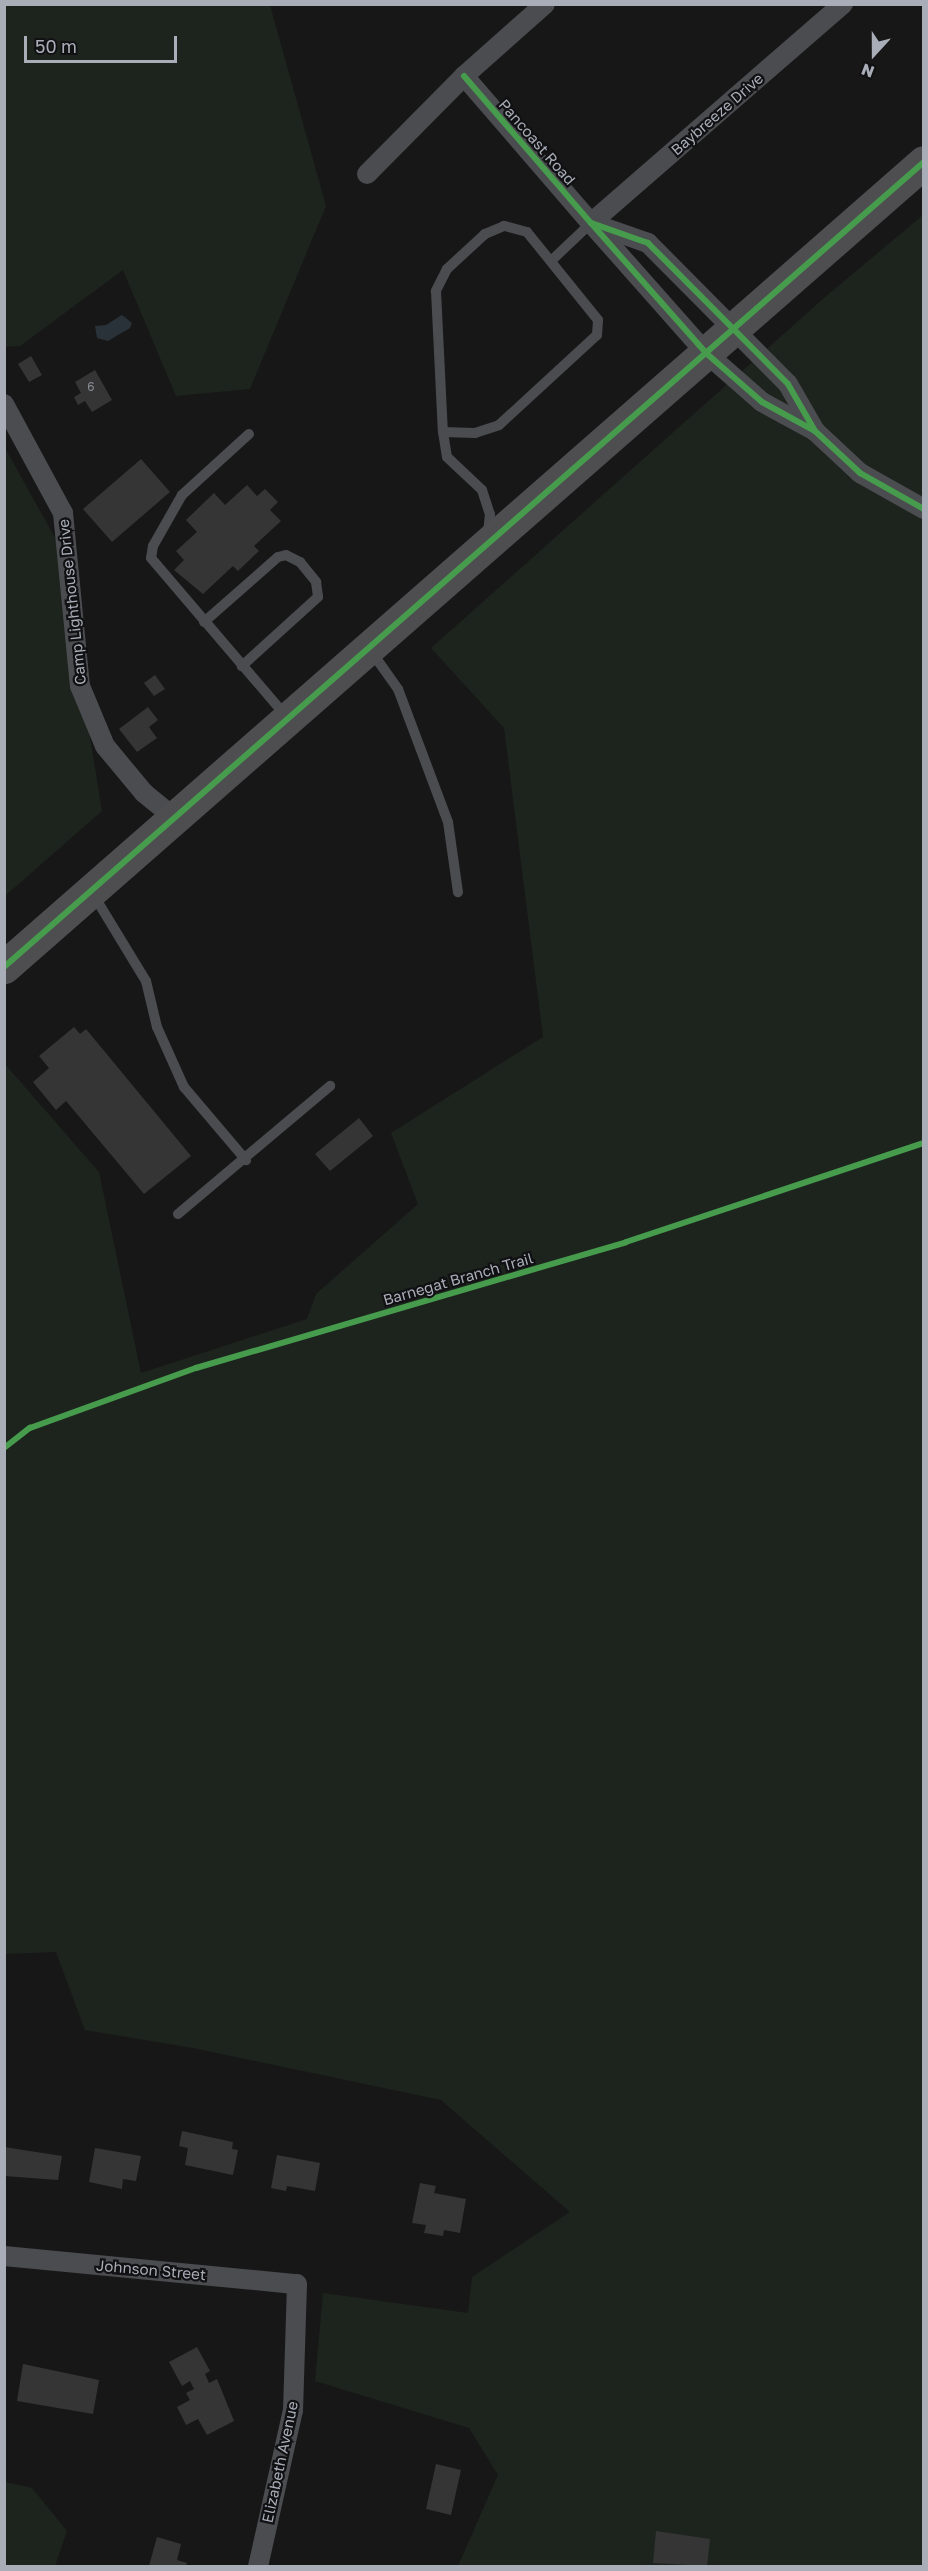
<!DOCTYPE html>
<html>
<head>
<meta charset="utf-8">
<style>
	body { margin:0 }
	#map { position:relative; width:928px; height:2571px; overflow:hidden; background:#171717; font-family:"Golos Text",sans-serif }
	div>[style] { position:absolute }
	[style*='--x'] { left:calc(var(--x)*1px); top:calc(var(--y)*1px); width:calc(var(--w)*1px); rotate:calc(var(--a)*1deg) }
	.green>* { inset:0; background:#1d241e }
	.water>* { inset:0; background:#2a3239 }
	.building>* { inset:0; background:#353536 }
	.lane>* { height:10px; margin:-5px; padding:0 5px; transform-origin:5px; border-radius:5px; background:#4b4c50 }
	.street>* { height:20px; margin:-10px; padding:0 10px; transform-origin:10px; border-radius:10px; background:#4b4c50 }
	.highway>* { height:33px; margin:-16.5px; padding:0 16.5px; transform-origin:16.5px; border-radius:16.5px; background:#4e4e51 }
	.cycleway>* { height:6px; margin:-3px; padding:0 3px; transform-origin:3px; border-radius:3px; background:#469c4c }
	span { translate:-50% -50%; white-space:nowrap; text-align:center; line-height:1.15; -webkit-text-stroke:4.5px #111113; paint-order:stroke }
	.number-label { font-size:12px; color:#8b8f98 }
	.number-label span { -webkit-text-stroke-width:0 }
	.street-label { font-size:15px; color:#a8adb8 }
	.frame { position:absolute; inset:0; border:6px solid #a8adb8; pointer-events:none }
	.north { position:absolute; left:844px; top:24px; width:60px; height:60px; -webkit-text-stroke:4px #111113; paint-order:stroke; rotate:201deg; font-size:16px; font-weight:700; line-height:24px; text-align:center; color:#a8adb8 }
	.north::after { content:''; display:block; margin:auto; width:21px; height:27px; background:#a8adb8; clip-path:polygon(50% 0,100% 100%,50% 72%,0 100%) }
	.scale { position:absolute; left:24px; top:36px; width:153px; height:27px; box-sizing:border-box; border:3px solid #a8adb8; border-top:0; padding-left:8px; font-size:18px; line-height:21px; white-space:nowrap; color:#a8adb8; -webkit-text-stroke:4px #111113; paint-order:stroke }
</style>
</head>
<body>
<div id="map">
	<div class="green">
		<div style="clip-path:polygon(4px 5px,270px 5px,326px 206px,250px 389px,176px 396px,123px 270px,20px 346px,5px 347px)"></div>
		<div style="clip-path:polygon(923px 215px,923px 2566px,458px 2566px,498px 2475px,469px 2428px,315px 2381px,323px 2293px,468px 2313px,472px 2277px,570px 2212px,441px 2100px,193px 2048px,85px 2030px,56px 1952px,5px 1954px,4px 1063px,99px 1172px,141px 1373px,307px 1319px,316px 1294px,418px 1204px,391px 1133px,543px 1037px,504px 728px,431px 648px,824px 298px)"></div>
		<div style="clip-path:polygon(4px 446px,59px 545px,102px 811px,5px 896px)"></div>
		<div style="clip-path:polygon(5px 2482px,32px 2488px,67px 2531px,55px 2566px,5px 2566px)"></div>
	</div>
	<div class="water">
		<div style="clip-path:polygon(122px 315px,132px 323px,130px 328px,108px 341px,97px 338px,95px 326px,106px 325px)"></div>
	</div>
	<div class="building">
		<div style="clip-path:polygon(31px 356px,42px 375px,29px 382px,18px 364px)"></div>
		<div style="clip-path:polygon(95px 370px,112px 400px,92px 412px,85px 401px,78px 405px,74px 397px,81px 393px,75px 382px)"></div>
		<div style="clip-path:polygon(141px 459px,170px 492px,112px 542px,83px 509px)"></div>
		<div style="clip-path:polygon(247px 485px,257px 496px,265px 489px,278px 502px,270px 510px,281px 521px,254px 546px,259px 551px,238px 571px,233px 566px,203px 594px,174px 570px,184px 560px,176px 551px,197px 532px,186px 520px,214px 493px,225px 505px)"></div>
		<div style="clip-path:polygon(155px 675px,165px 689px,154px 696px,144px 683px)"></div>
		<div style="clip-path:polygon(148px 707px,158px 720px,149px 727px,157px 738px,137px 752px,119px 729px)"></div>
		<div style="clip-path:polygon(74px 1027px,80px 1034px,86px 1029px,191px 1156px,144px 1194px,66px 1101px,56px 1110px,33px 1082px,49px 1068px,39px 1056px)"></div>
		<div style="clip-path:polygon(359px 1118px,373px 1136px,330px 1171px,315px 1154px)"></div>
		<div style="clip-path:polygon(182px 2131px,233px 2142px,232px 2149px,238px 2150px,233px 2175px,185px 2165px,188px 2148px,179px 2146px)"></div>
		<div style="clip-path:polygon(4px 2147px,62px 2156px,58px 2180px,4px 2176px)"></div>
		<div style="clip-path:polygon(95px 2148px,141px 2156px,136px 2181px,123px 2179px,122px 2189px,89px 2182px)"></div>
		<div style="clip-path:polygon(277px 2155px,320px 2163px,315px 2191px,287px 2186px,286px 2191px,271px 2188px)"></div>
		<div style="clip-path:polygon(420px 2183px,436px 2186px,434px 2193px,466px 2199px,460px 2233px,444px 2230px,443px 2236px,424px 2233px,426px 2225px,412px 2223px)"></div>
		<div style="clip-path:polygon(197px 2347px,210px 2371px,205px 2374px,209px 2383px,217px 2379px,234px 2421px,207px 2435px,198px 2419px,186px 2425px,177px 2407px,190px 2400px,186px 2393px,194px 2389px,190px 2381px,182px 2386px,169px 2362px)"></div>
		<div style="clip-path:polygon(23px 2364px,99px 2380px,93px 2414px,17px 2401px)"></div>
		<div style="clip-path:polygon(436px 2464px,461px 2470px,451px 2515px,426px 2509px)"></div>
		<div style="clip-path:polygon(656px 2531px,710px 2539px,707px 2566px,653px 2563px)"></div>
		<div style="clip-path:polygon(157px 2537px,181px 2544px,177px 2560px,187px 2563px,186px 2566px,149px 2566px)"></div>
	</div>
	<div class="lane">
		<div style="--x:552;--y:260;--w:54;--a:-43.5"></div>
		<div style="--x:443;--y:432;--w:32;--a:2"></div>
		<div style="--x:475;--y:433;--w:25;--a:-18"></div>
		<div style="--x:499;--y:425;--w:133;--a:-42.6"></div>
		<div style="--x:597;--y:335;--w:15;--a:-86"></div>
		<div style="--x:598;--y:320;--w:113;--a:-128.9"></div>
		<div style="--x:527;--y:232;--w:24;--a:-165"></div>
		<div style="--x:504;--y:226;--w:21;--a:157"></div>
		<div style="--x:485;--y:234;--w:52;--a:137.4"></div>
		<div style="--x:447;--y:269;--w:25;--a:117"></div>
		<div style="--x:436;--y:291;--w:141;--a:87.2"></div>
		<div style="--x:443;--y:432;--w:25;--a:81"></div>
		<div style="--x:447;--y:457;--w:48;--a:43.3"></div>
		<div style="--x:482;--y:490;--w:25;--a:72"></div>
		<div style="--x:490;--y:514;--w:20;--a:96"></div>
		<div style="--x:249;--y:434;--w:91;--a:137.7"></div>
		<div style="--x:182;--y:495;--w:59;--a:119.6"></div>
		<div style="--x:153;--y:546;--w:12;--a:99"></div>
		<div style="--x:151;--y:558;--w:206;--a:49.5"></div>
		<div style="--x:204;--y:622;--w:98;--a:-41.3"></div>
		<div style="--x:278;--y:557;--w:8;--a:-14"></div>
		<div style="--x:286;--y:555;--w:16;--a:27"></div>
		<div style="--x:300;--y:562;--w:26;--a:51"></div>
		<div style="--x:316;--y:582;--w:15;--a:82"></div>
		<div style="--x:318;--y:597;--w:103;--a:137.8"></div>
		<div style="--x:371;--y:651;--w:47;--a:54.6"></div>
		<div style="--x:398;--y:689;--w:142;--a:69.4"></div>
		<div style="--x:448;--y:822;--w:71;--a:81.9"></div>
		<div style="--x:93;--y:894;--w:102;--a:58.7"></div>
		<div style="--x:146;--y:981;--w:47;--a:76.6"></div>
		<div style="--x:157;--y:1027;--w:66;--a:65.8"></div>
		<div style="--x:184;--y:1087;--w:96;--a:49.7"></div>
		<div style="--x:178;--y:1214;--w:199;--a:-40.1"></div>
	</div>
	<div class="street">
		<div style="--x:464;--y:76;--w:194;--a:49.2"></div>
		<div style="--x:591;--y:223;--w:174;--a:48.5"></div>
		<div style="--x:706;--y:353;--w:74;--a:41.2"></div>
		<div style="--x:762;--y:402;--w:60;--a:28.7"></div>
		<div style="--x:815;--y:431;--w:54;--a:-119.9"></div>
		<div style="--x:788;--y:384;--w:199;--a:-134.8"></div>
		<div style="--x:648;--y:243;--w:60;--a:-160.7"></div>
		<div style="--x:367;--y:174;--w:138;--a:-45.3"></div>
		<div style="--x:464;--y:76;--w:108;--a:-41.6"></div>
		<div style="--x:591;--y:223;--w:334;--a:-41"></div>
		<div style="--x:4;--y:404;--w:124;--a:61.6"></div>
		<div style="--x:63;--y:513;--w:174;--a:84.4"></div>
		<div style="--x:80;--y:686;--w:65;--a:67.4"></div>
		<div style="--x:105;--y:746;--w:61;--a:50.3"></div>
		<div style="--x:144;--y:793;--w:38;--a:39"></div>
		<div style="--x:815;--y:431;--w:62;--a:43"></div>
		<div style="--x:860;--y:473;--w:73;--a:29.4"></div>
		<div style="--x:4;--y:2256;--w:294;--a:5.5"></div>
		<div style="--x:297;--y:2284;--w:126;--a:91.8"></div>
		<div style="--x:293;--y:2410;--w:160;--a:102.6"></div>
	</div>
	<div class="highway">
		<div style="--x:4;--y:967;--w:1222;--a:-41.19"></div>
	</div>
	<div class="cycleway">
		<div style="--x:464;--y:76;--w:194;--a:49.2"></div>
		<div style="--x:591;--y:223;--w:174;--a:48.5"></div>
		<div style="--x:706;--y:353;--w:74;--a:41.2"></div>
		<div style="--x:762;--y:402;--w:60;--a:28.7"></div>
		<div style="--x:815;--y:431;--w:54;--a:-119.9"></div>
		<div style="--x:788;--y:384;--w:199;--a:-134.8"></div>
		<div style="--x:648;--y:243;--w:60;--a:-160.7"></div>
		<div style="--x:815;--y:431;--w:62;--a:43"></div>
		<div style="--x:860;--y:473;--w:73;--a:29.4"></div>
		<div style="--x:4;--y:967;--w:1222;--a:-41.19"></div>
		<div style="--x:4;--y:1448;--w:33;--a:-38"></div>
		<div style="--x:30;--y:1428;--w:177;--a:-19.9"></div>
		<div style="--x:196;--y:1368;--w:448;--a:-16.3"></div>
		<div style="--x:626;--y:1242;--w:314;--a:-18.4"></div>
	</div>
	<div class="number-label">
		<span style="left:91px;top:387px">6</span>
	</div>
	<div class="street-label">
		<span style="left:717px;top:114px;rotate:-41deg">Baybreeze Drive</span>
		<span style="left:537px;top:142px;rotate:49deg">Pancoast Road</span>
		<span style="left:72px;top:602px;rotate:-96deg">Camp Lighthouse Drive</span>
		<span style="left:458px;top:1279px;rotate:-16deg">Barnegat Branch Trail</span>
		<span style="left:151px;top:2270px;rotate:5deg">Johnson Street</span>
		<span style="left:280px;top:2462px;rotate:-78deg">Elizabeth Avenue</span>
	</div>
	<div class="frame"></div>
	<div class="north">N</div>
	<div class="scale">50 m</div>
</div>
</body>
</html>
